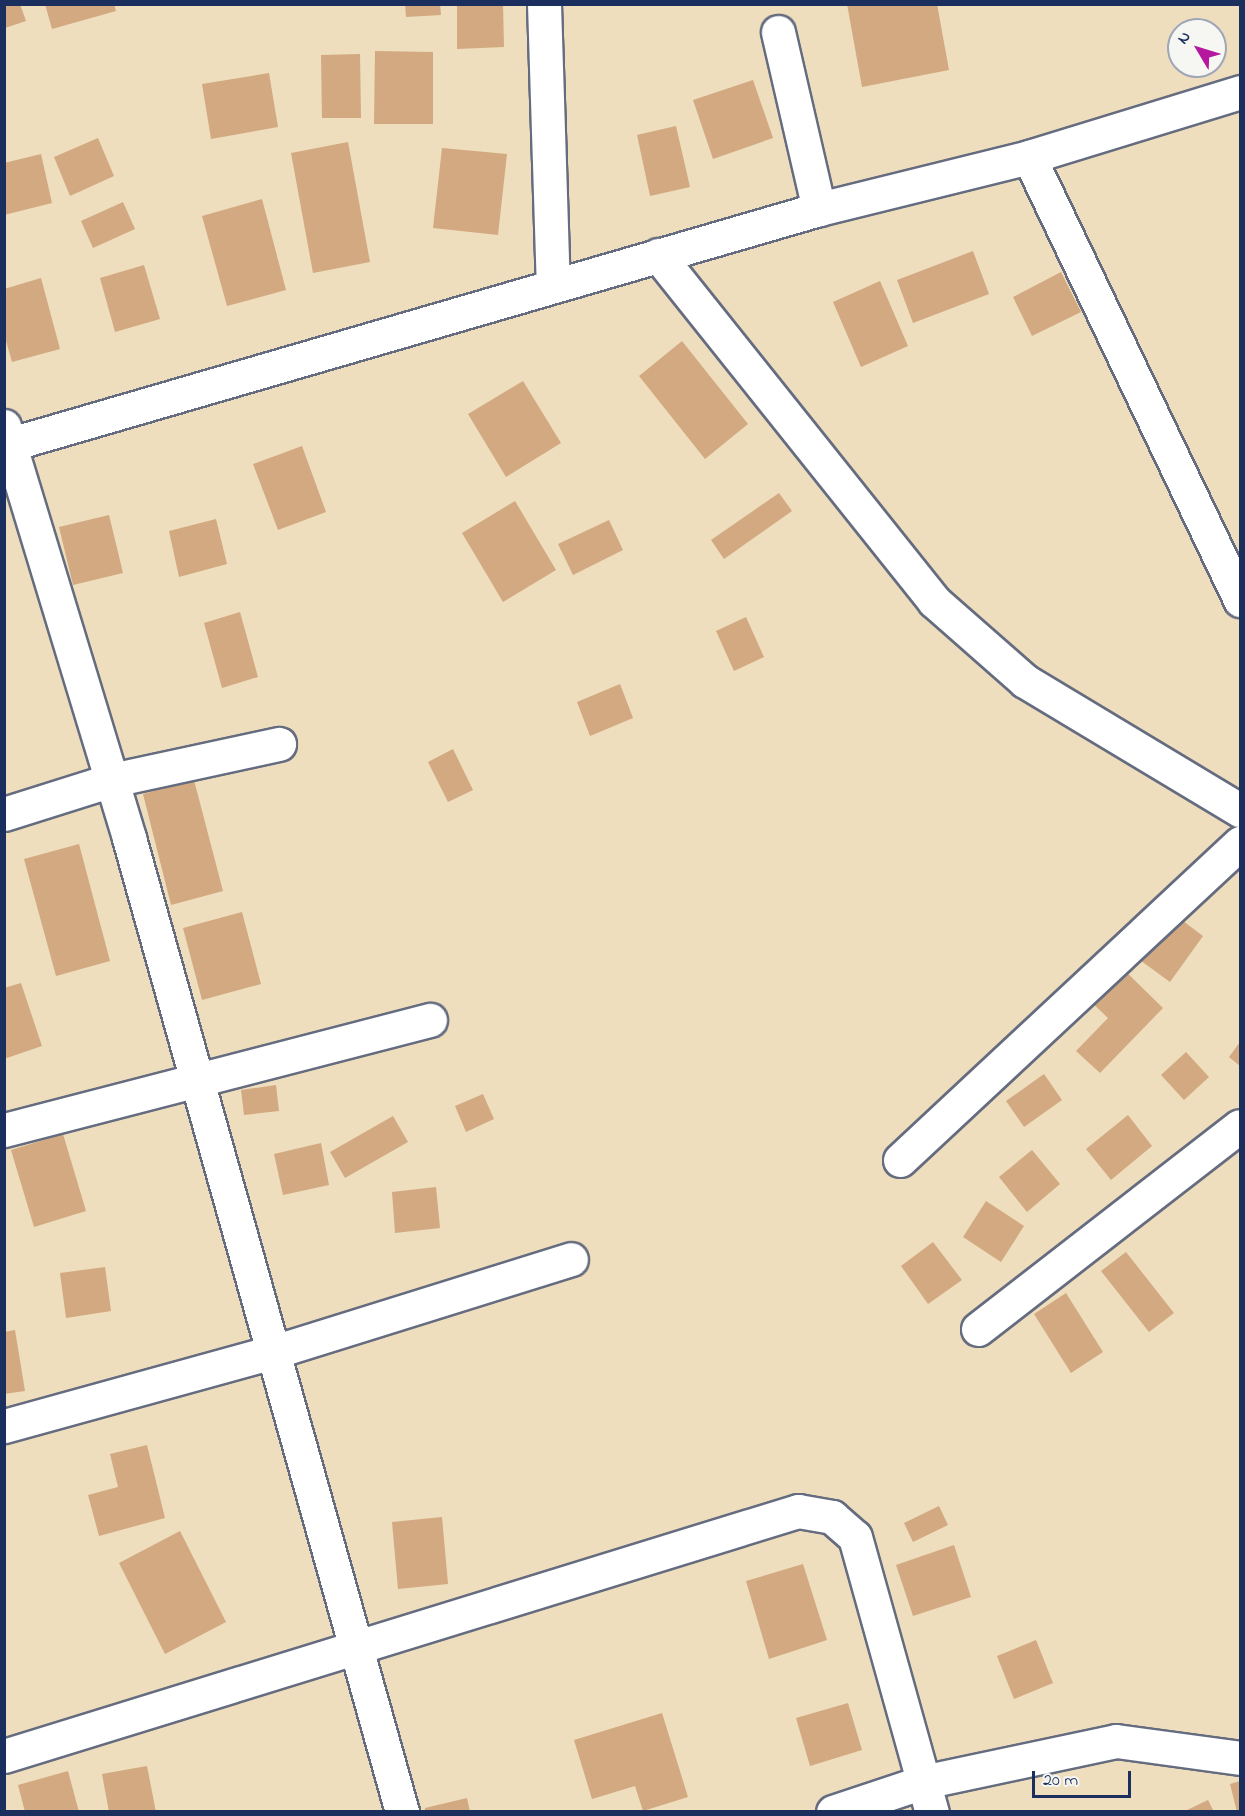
<!DOCTYPE html>
<html>
<head>
<meta charset="utf-8">
<style>
	body { margin:0 }
	#map { position:relative; width:1245px; height:1816px; overflow:hidden; background:#eedebd; font-family:"Indie Flower",sans-serif }
	div>[style] { position:absolute }
	[style*='--x'] { left:calc(var(--x)*1px); top:calc(var(--y)*1px); width:calc(var(--w)*1px); rotate:calc(var(--a)*1deg) }
	.building>* { inset:0; background:#d2a981 }
	.roads { filter:drop-shadow(2px 0 #656c7f) drop-shadow(-2px 0 #656c7f) drop-shadow(0 2px #656c7f) drop-shadow(0 -2px #656c7f) }
	.minor>* { height:33px; margin:-16.5px; padding:0 16.5px; transform-origin:16.5px; border-radius:16.5px; background:#fff }
	.highway>* { height:33px; margin:-16.5px; padding:0 16.5px; transform-origin:16.5px; border-radius:16.5px; background:#fff }
	span { translate:-50% -50%; white-space:nowrap; text-align:center; line-height:1.15; -webkit-text-stroke:4.5px #f6f6f2; paint-order:stroke }
	.frame { position:absolute; inset:0; border:6px solid #1b2f5e; pointer-events:none }
	.north { position:absolute; left:1167px; top:18px; width:60px; height:60px; box-sizing:border-box; background:#f6f6f2; border:2px solid #9ea6b7; border-radius:50%; rotate:308deg; font-size:16px; font-weight:700; line-height:24px; text-align:center; color:#1b2f5e }
	.north::after { content:''; display:block; margin:auto; width:21px; height:27px; background:#b5179e; clip-path:polygon(50% 0,100% 100%,50% 72%,0 100%) }
	.scale { position:absolute; left:1032px; top:1771px; width:99px; height:27px; box-sizing:border-box; border:3px solid #1b2f5e; border-top:0; padding-left:8px; font-size:18px; line-height:21px; white-space:nowrap; color:#1b2f5e; -webkit-text-stroke:4px #f6f6f2; paint-order:stroke }
</style>
</head>
<body>
<div id="map">
	<div class="building">
		<div style="clip-path:polygon(5px 4px,20px 4px,26px 21px,5px 28px)"></div>
		<div style="clip-path:polygon(45px 4px,114px 4px,116px 11px,52px 29px)"></div>
		<div style="clip-path:polygon(405px 4px,440px 4px,441px 15px,406px 17px)"></div>
		<div style="clip-path:polygon(457px 4px,503px 4px,504px 47px,457px 49px)"></div>
		<div style="clip-path:polygon(847px 4px,937px 4px,949px 70px,862px 87px)"></div>
		<div style="clip-path:polygon(375px 51px,433px 52px,433px 124px,374px 124px)"></div>
		<div style="clip-path:polygon(360px 54px,361px 118px,322px 118px,321px 55px)"></div>
		<div style="clip-path:polygon(269px 73px,278px 127px,211px 139px,202px 84px)"></div>
		<div style="clip-path:polygon(753px 80px,773px 138px,713px 159px,693px 100px)"></div>
		<div style="clip-path:polygon(676px 126px,690px 187px,650px 196px,637px 135px)"></div>
		<div style="clip-path:polygon(98px 138px,114px 176px,70px 196px,54px 157px)"></div>
		<div style="clip-path:polygon(348px 142px,370px 262px,313px 273px,291px 153px)"></div>
		<div style="clip-path:polygon(442px 148px,507px 154px,498px 235px,433px 228px)"></div>
		<div style="clip-path:polygon(41px 154px,52px 203px,4px 215px,4px 163px)"></div>
		<div style="clip-path:polygon(262px 199px,286px 290px,227px 306px,202px 216px)"></div>
		<div style="clip-path:polygon(123px 202px,135px 229px,93px 248px,81px 221px)"></div>
		<div style="clip-path:polygon(973px 251px,989px 294px,913px 323px,897px 280px)"></div>
		<div style="clip-path:polygon(144px 265px,160px 319px,115px 332px,100px 278px)"></div>
		<div style="clip-path:polygon(1061px 272px,1081px 312px,1032px 336px,1013px 297px)"></div>
		<div style="clip-path:polygon(41px 278px,60px 349px,12px 362px,4px 334px,4px 289px)"></div>
		<div style="clip-path:polygon(880px 281px,908px 346px,861px 367px,833px 302px)"></div>
		<div style="clip-path:polygon(682px 341px,748px 424px,705px 459px,639px 376px)"></div>
		<div style="clip-path:polygon(523px 381px,561px 443px,506px 477px,468px 414px)"></div>
		<div style="clip-path:polygon(302px 446px,326px 512px,278px 530px,253px 464px)"></div>
		<div style="clip-path:polygon(779px 493px,792px 511px,724px 559px,711px 540px)"></div>
		<div style="clip-path:polygon(515px 501px,556px 570px,503px 602px,462px 533px)"></div>
		<div style="clip-path:polygon(109px 515px,123px 573px,73px 585px,59px 527px)"></div>
		<div style="clip-path:polygon(216px 519px,227px 564px,179px 577px,169px 531px)"></div>
		<div style="clip-path:polygon(609px 520px,623px 550px,573px 575px,558px 544px)"></div>
		<div style="clip-path:polygon(240px 612px,258px 677px,222px 688px,204px 623px)"></div>
		<div style="clip-path:polygon(746px 617px,764px 657px,734px 671px,716px 631px)"></div>
		<div style="clip-path:polygon(620px 684px,633px 718px,590px 736px,577px 702px)"></div>
		<div style="clip-path:polygon(453px 749px,473px 790px,448px 802px,428px 762px)"></div>
		<div style="clip-path:polygon(194px 780px,223px 891px,171px 905px,143px 794px)"></div>
		<div style="clip-path:polygon(79px 844px,110px 961px,56px 976px,24px 859px)"></div>
		<div style="clip-path:polygon(1167px 909px,1203px 936px,1170px 982px,1133px 955px)"></div>
		<div style="clip-path:polygon(242px 912px,261px 984px,202px 1000px,183px 928px)"></div>
		<div style="clip-path:polygon(1118px 964px,1163px 1008px,1100px 1073px,1076px 1051px,1108px 1018px,1086px 997px)"></div>
		<div style="clip-path:polygon(21px 983px,42px 1046px,4px 1059px,4px 988px)"></div>
		<div style="clip-path:polygon(1240px 1042px,1240px 1066px,1229px 1057px)"></div>
		<div style="clip-path:polygon(1186px 1052px,1209px 1077px,1184px 1100px,1161px 1075px)"></div>
		<div style="clip-path:polygon(1044px 1074px,1062px 1100px,1024px 1127px,1006px 1101px)"></div>
		<div style="clip-path:polygon(276px 1085px,279px 1111px,244px 1115px,241px 1090px)"></div>
		<div style="clip-path:polygon(483px 1094px,494px 1119px,466px 1132px,455px 1106px)"></div>
		<div style="clip-path:polygon(1128px 1115px,1152px 1146px,1111px 1180px,1086px 1149px)"></div>
		<div style="clip-path:polygon(393px 1116px,408px 1142px,345px 1178px,330px 1152px)"></div>
		<div style="clip-path:polygon(63px 1134px,86px 1211px,34px 1227px,11px 1150px)"></div>
		<div style="clip-path:polygon(321px 1143px,329px 1185px,283px 1195px,274px 1154px)"></div>
		<div style="clip-path:polygon(1032px 1150px,1060px 1184px,1027px 1212px,999px 1177px)"></div>
		<div style="clip-path:polygon(436px 1187px,440px 1228px,395px 1233px,392px 1192px)"></div>
		<div style="clip-path:polygon(986px 1201px,1024px 1226px,1001px 1262px,963px 1237px)"></div>
		<div style="clip-path:polygon(933px 1242px,962px 1280px,928px 1304px,901px 1266px)"></div>
		<div style="clip-path:polygon(1126px 1252px,1174px 1313px,1149px 1332px,1101px 1271px)"></div>
		<div style="clip-path:polygon(105px 1267px,111px 1311px,66px 1318px,60px 1273px)"></div>
		<div style="clip-path:polygon(1066px 1293px,1103px 1352px,1071px 1373px,1034px 1314px)"></div>
		<div style="clip-path:polygon(15px 1330px,25px 1391px,4px 1394px,4px 1332px)"></div>
		<div style="clip-path:polygon(147px 1445px,165px 1518px,99px 1536px,88px 1495px,118px 1487px,110px 1454px)"></div>
		<div style="clip-path:polygon(939px 1506px,948px 1525px,913px 1542px,904px 1523px)"></div>
		<div style="clip-path:polygon(442px 1517px,448px 1584px,398px 1589px,392px 1522px)"></div>
		<div style="clip-path:polygon(180px 1531px,226px 1622px,165px 1654px,119px 1563px)"></div>
		<div style="clip-path:polygon(954px 1545px,971px 1597px,913px 1616px,896px 1565px)"></div>
		<div style="clip-path:polygon(803px 1564px,827px 1640px,769px 1659px,746px 1581px)"></div>
		<div style="clip-path:polygon(1036px 1640px,1053px 1683px,1014px 1699px,997px 1656px)"></div>
		<div style="clip-path:polygon(848px 1703px,862px 1750px,810px 1766px,796px 1718px)"></div>
		<div style="clip-path:polygon(662px 1713px,688px 1797px,643px 1811px,635px 1786px,592px 1799px,574px 1740px)"></div>
		<div style="clip-path:polygon(147px 1766px,156px 1812px,109px 1812px,102px 1774px)"></div>
		<div style="clip-path:polygon(68px 1771px,79px 1812px,25px 1812px,18px 1785px)"></div>
		<div style="clip-path:polygon(1240px 1781px,1240px 1812px,1237px 1812px,1230px 1784px)"></div>
		<div style="clip-path:polygon(467px 1798px,470px 1812px,425px 1812px,425px 1808px)"></div>
		<div style="clip-path:polygon(1208px 1800px,1214px 1812px,1183px 1812px)"></div>
	</div>
	<div class="roads">
		<div class="minor">
			<div style="--x:544;--y:4;--w:281;--a:88.2"></div>
			<div style="--x:778;--y:32;--w:182;--a:77"></div>
			<div style="--x:1029;--y:157;--w:491;--a:64.5"></div>
			<div style="--x:658;--y:255;--w:443;--a:51.4"></div>
			<div style="--x:934;--y:601;--w:121;--a:41.3"></div>
			<div style="--x:1025;--y:681;--w:251;--a:31"></div>
			<div style="--x:4;--y:426;--w:431;--a:73.1"></div>
			<div style="--x:129;--y:838;--w:1012;--a:74.34"></div>
			<div style="--x:4;--y:814;--w:113;--a:-17.5"></div>
			<div style="--x:112;--y:780;--w:171;--a:-12.2"></div>
			<div style="--x:4;--y:1130;--w:440;--a:-14.5"></div>
			<div style="--x:900;--y:1160;--w:465;--a:-43"></div>
			<div style="--x:978;--y:1329;--w:331;--a:-37.8"></div>
			<div style="--x:4;--y:1426;--w:279;--a:-15.4"></div>
			<div style="--x:273;--y:1352;--w:312;--a:-17.3"></div>
			<div style="--x:4;--y:1756;--w:831;--a:-17.15"></div>
			<div style="--x:798;--y:1511;--w:35;--a:10"></div>
			<div style="--x:832;--y:1517;--w:30;--a:41"></div>
			<div style="--x:855;--y:1537;--w:286;--a:74.4"></div>
			<div style="--x:833;--y:1812;--w:95;--a:-18.4"></div>
			<div style="--x:923;--y:1782;--w:197;--a:-12"></div>
			<div style="--x:1116;--y:1741;--w:125;--a:7.8"></div>
		</div>
		<div class="highway">
			<div style="--x:4;--y:446;--w:849;--a:-16.21"></div>
			<div style="--x:819;--y:209;--w:216;--a:-13.9"></div>
			<div style="--x:1029;--y:157;--w:221;--a:-17.1"></div>
		</div>
	</div>
	<div class="frame"></div>
	<div class="north">N</div>
	<div class="scale">20 m</div>
</div>
</body>
</html>
